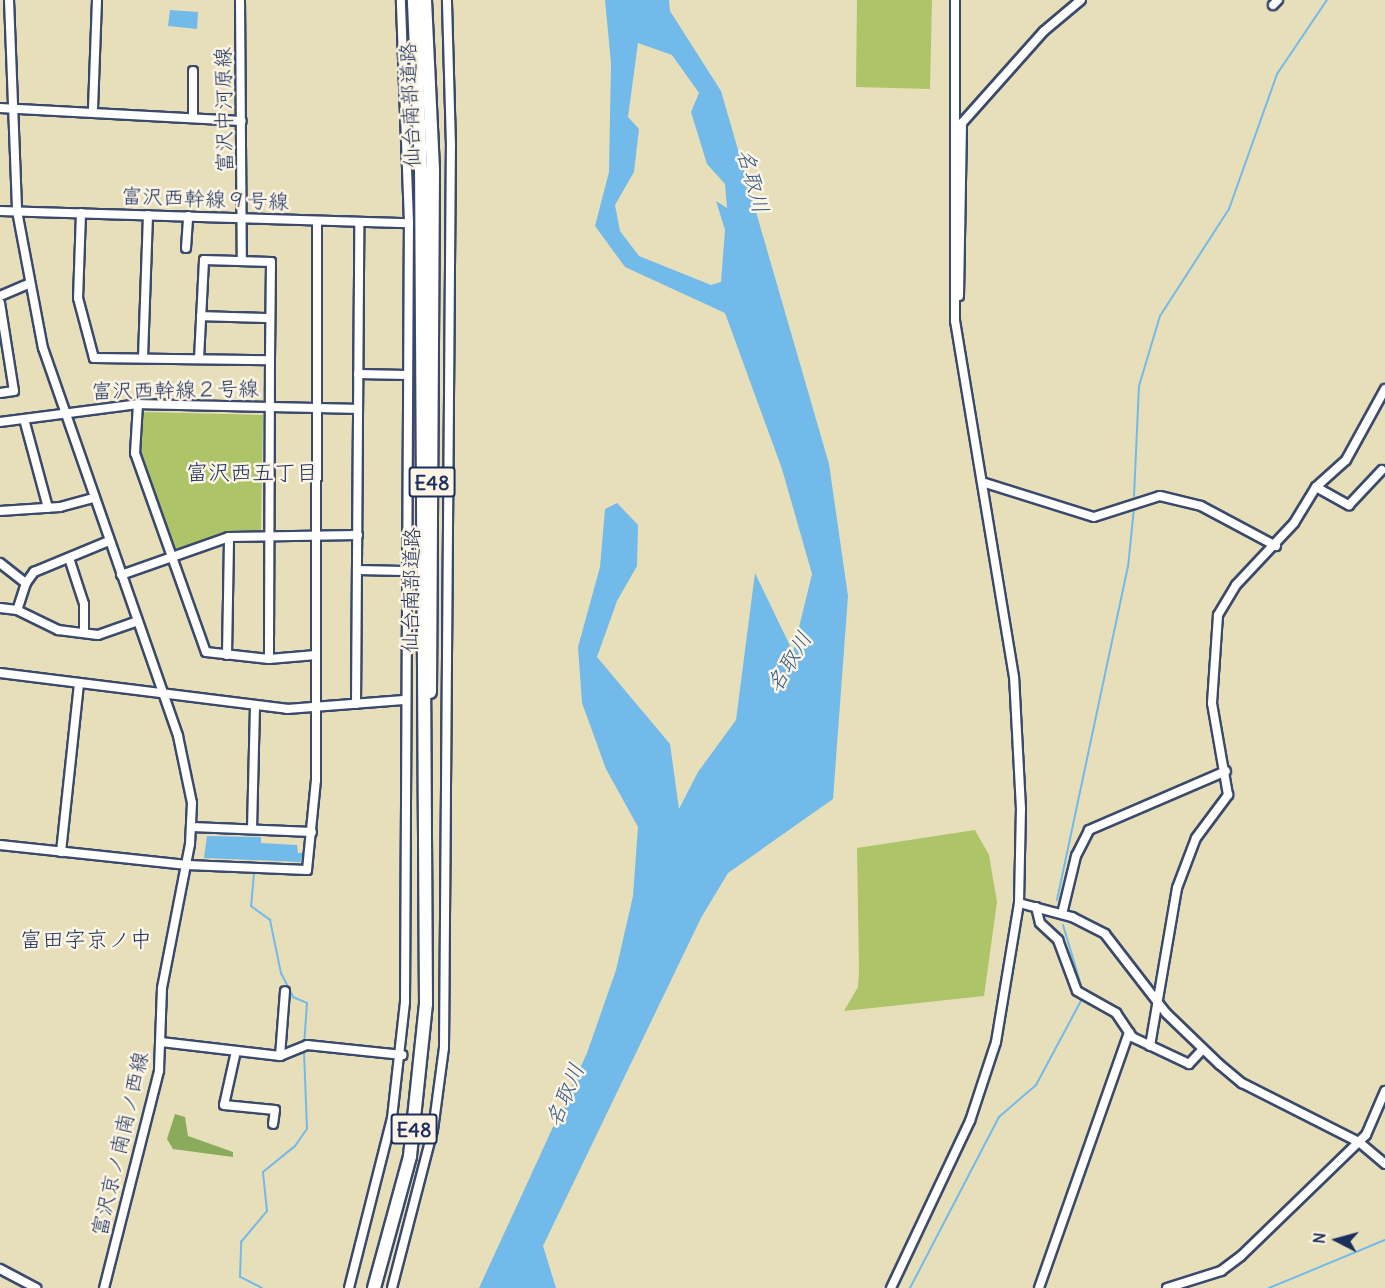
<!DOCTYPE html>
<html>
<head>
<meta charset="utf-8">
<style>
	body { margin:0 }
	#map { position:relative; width:1385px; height:1288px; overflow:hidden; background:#e7dfba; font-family:Delius,"Klee One",sans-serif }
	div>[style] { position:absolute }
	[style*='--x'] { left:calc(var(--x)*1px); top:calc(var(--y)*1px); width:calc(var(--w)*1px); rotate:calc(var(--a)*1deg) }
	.green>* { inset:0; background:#aec468 }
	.forest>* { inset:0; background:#8aaa5c }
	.water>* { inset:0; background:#72baea }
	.stream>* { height:2px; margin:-1px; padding:0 1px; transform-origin:1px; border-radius:1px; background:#72baea }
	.roads { filter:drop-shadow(2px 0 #3a496c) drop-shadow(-2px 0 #3a496c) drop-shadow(0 2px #3a496c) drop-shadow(0 -2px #3a496c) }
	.minor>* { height:8px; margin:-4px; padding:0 4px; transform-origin:4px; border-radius:4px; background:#fff }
	.highway>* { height:12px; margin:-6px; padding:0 6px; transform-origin:6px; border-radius:6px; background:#fff }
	span { translate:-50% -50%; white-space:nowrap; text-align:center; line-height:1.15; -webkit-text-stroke:5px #fcf5e5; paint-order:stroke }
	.shield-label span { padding:2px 4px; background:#fcf5e5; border:2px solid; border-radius:4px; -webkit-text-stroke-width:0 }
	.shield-label { font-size:20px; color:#1b2f5e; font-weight:700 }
	.street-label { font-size:21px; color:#1b2f5e }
	.water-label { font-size:22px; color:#355988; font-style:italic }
	.neighbourhood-label { font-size:22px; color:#1b2f5e }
	.north { position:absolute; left:1307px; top:1210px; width:60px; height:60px; -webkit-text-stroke:4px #fcf5e5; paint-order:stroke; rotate:276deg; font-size:16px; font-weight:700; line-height:24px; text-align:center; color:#1b2f5e }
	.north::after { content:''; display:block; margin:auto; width:21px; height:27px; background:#1b2f5e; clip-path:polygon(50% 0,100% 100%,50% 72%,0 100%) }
</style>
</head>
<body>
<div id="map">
	<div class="green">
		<div style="clip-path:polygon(857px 0,932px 0,930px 89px,856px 87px)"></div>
		<div style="clip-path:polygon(145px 412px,263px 415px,261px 532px,227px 532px,176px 550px,170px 547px,139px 454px,140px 416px)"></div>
		<div style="clip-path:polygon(975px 830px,989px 855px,997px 902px,984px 996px,844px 1011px,858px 987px,859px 971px,857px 848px)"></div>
	</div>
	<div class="forest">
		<div style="clip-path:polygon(175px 1114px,185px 1117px,188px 1136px,233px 1152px,233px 1157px,173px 1149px,167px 1139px)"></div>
	</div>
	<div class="water">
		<div style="clip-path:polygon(evenodd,605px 0,669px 0,670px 11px,721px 91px,829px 464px,848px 596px,833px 799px,728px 873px,701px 918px,543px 1246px,556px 1288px,479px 1288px,587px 1053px,616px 970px,633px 896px,638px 827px,606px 769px,582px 703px,578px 647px,600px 567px,605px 509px,617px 503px,638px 525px,637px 566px,617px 601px,597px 657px,670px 744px,679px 809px,698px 772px,736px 720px,755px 573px,793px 652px,812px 574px,782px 469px,725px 313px,625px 267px,595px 226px,609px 172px,611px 63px,605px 0,638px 43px,672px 55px,699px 93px,691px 112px,707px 164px,725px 184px,727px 208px,716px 201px,725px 230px,721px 282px,711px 285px,639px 256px,620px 231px,615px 205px,634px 172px,639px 129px,628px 117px,638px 43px)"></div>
		<div style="clip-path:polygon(170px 10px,198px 12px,197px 29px,168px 26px)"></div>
		<div style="clip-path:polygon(207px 836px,261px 837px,261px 843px,297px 845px,298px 853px,306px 853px,300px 862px,204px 858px)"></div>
	</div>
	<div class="stream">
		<div style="--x:1134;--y:496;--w:110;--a:-87.4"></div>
		<div style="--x:1139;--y:386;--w:73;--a:-73.3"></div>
		<div style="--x:1160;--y:316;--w:127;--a:-57.2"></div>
		<div style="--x:1229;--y:209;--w:143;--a:-70.4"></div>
		<div style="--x:1277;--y:74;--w:89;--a:-56"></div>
		<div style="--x:254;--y:873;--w:33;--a:95"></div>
		<div style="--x:251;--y:906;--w:24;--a:36"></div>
		<div style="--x:270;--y:920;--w:54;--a:78.3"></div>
		<div style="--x:281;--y:973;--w:27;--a:63"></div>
		<div style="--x:293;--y:997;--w:15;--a:23"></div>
		<div style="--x:307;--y:1003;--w:39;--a:94"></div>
		<div style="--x:1057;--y:900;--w:340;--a:-78"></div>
		<div style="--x:1128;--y:567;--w:59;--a:-84.2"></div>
		<div style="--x:1063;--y:925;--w:70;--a:73.4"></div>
		<div style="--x:262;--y:1288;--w:25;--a:-153"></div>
		<div style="--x:240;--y:1277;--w:35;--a:-88"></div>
		<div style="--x:241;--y:1242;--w:40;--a:-50"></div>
		<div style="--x:267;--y:1211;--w:39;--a:-96"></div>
		<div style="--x:263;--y:1172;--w:41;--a:-39.1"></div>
		<div style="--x:295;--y:1146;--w:21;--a:-55"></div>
		<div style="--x:307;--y:1129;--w:79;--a:-92.2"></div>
		<div style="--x:910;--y:1288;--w:193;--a:-62.5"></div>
		<div style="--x:999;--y:1117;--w:49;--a:-40.9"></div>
		<div style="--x:1036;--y:1085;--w:98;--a:-61.9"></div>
		<div style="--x:1269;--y:1288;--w:126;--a:-22.5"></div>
	</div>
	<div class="roads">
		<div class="minor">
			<div style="--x:9;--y:0;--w:211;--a:87.8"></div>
			<div style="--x:17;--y:211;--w:139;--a:79.3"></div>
			<div style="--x:43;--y:348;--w:411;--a:70.8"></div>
			<div style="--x:178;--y:736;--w:68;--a:78.2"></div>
			<div style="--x:192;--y:803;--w:41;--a:92.8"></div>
			<div style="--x:190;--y:844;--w:147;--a:101"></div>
			<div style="--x:162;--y:988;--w:83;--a:92.1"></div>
			<div style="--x:159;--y:1071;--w:224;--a:104.2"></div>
			<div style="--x:240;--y:0;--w:261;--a:89.6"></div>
			<div style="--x:1273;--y:5;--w:7;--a:-45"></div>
			<div style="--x:0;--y:108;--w:242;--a:3.1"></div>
			<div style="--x:93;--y:109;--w:109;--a:-87.9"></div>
			<div style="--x:193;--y:117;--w:46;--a:-90"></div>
			<div style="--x:0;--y:211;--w:409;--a:1.7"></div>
			<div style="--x:81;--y:213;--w:85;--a:92"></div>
			<div style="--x:78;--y:298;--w:62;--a:75.1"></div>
			<div style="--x:94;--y:358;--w:176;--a:0.7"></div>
			<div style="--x:270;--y:360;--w:299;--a:90.2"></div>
			<div style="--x:186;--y:248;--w:32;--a:-86"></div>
			<div style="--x:0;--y:296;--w:30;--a:-23"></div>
			<div style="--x:959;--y:296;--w:173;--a:-89"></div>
			<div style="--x:962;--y:123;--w:123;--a:-48.3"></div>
			<div style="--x:1044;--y:31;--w:48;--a:-40"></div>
			<div style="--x:0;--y:303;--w:89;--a:81"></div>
			<div style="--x:14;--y:391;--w:14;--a:172"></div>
			<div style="--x:201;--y:316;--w:69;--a:1.7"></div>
			<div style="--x:143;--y:358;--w:143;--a:-88"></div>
			<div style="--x:199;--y:359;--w:99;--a:-87.1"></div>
			<div style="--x:204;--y:260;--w:67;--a:1.7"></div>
			<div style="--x:271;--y:262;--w:98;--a:90.6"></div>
			<div style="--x:358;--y:374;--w:49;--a:1.2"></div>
			<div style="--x:138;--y:404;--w:49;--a:93.5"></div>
			<div style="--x:135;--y:453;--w:211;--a:70.4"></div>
			<div style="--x:206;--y:652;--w:63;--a:6.3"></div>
			<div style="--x:269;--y:659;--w:47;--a:-4.9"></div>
			<div style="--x:24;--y:419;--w:92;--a:74.9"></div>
			<div style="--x:0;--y:422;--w:139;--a:-7.4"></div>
			<div style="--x:138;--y:404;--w:220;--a:1.3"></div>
			<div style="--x:982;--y:482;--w:117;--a:17.4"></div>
			<div style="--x:1094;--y:517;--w:69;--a:-17.7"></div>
			<div style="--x:1160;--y:496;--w:42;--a:13.7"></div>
			<div style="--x:1201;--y:506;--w:85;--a:28.1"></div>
			<div style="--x:1316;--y:487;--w:38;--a:29"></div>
			<div style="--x:1349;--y:505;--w:48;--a:-46.7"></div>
			<div style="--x:0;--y:511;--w:60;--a:-3.8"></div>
			<div style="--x:60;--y:507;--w:35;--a:-15"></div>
			<div style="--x:69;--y:558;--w:48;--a:71.9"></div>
			<div style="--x:84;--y:604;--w:29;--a:90"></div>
			<div style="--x:0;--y:563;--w:33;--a:38"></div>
			<div style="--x:26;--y:583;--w:28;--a:108"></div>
			<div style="--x:17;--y:610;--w:17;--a:-173"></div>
			<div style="--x:358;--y:570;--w:46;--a:1.2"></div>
			<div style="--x:121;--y:575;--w:114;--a:-19.4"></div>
			<div style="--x:229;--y:537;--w:129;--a:-0.9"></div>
			<div style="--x:26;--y:583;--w:14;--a:-54"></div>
			<div style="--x:34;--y:572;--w:81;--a:-22.5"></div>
			<div style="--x:17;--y:610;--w:46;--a:26"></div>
			<div style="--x:58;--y:630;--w:40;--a:7.1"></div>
			<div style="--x:98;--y:635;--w:42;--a:-19.3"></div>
			<div style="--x:227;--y:655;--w:118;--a:-89"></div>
			<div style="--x:0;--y:673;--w:289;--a:7.1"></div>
			<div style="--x:287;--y:709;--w:117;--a:-4.4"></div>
			<div style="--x:356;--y:704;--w:482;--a:-89.6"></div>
			<div style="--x:192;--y:827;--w:120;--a:2.4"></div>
			<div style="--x:252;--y:829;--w:124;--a:-88.6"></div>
			<div style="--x:0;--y:845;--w:188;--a:6.1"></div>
			<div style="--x:187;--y:865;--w:120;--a:2.4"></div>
			<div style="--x:307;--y:870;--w:90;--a:-84.3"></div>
			<div style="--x:316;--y:780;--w:559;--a:-89.9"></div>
			<div style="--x:61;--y:852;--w:170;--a:-83.9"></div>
			<div style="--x:1019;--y:903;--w:55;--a:14.8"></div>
			<div style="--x:1072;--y:917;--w:37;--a:27"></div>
			<div style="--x:1105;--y:934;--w:100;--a:52.3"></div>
			<div style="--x:1166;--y:1013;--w:74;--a:43.9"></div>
			<div style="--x:1219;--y:1064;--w:30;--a:40"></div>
			<div style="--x:1242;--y:1083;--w:131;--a:26.8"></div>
			<div style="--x:1359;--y:1142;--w:34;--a:40"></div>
			<div style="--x:1036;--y:907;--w:16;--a:76"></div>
			<div style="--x:1040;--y:923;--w:25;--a:43"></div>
			<div style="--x:1058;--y:940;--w:54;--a:69.6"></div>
			<div style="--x:1077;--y:991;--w:45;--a:29.4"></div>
			<div style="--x:1116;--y:1013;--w:29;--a:56"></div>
			<div style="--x:1132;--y:1037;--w:63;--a:25.3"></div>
			<div style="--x:1189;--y:1064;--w:19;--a:-47"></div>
			<div style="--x:1062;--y:914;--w:60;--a:-76.4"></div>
			<div style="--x:1076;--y:856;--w:29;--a:-63"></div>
			<div style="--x:1089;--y:830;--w:149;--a:-23.3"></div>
			<div style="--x:161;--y:1042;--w:120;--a:6.7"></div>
			<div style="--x:280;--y:1056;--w:29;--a:-22"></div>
			<div style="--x:307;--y:1045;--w:96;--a:6"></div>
			<div style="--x:1150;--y:1046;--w:160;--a:-80.3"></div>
			<div style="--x:1177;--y:888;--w:53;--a:-69.2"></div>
			<div style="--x:1196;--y:838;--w:54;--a:-53.3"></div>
			<div style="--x:1228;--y:795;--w:93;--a:-99.9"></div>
			<div style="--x:1212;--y:703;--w:88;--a:-86.1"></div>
			<div style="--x:1218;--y:615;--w:35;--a:-59"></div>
			<div style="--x:1236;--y:585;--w:85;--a:-46.9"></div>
			<div style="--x:1294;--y:523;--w:42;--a:-58.6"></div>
			<div style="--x:1316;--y:487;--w:40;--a:-42"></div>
			<div style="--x:1346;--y:460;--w:81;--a:-61.2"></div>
			<div style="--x:236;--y:1051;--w:55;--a:102.5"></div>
			<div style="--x:224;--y:1105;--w:51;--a:5.6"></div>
			<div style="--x:275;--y:1110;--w:14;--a:98"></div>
			<div style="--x:280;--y:1056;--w:65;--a:-85.6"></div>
			<div style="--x:0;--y:1269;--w:41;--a:27.8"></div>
			<div style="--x:349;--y:1288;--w:175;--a:-75.8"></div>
			<div style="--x:392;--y:1118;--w:117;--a:-83.6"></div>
			<div style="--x:405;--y:1002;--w:779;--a:-89.71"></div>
			<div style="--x:409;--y:223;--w:223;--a:-92.1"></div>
			<div style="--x:392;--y:1288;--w:163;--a:-75.5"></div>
			<div style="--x:433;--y:1130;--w:83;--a:-82.4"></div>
			<div style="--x:444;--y:1048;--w:902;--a:-89.56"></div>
			<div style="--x:451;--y:146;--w:146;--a:-91.6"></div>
			<div style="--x:891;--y:1288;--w:185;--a:-64.7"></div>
			<div style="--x:970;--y:1121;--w:83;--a:-71.8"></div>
			<div style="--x:996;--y:1042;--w:141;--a:-80.6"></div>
			<div style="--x:1019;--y:903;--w:94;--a:-88.8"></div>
			<div style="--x:1021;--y:809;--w:132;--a:-93"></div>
			<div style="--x:1014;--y:677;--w:361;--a:-99.4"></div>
			<div style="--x:955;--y:321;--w:321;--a:-90"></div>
			<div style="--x:1039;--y:1288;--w:271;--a:-70.6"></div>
			<div style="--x:1167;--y:1288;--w:57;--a:-17.5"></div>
			<div style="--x:1221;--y:1271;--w:25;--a:-37"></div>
			<div style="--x:1241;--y:1256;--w:174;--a:-44.1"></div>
			<div style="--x:1366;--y:1135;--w:48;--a:-66.6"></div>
		</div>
		<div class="highway">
			<div style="--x:425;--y:0;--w:170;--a:87.3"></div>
			<div style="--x:433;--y:170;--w:522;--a:90.33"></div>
			<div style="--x:374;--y:1288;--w:137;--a:-74.7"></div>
			<div style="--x:410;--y:1156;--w:153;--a:-84"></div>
			<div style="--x:426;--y:1004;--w:834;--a:-90.34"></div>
			<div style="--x:421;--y:170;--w:170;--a:-92.4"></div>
		</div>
	</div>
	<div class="shield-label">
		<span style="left:432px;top:482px">E48</span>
		<span style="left:414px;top:1129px">E48</span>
	</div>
	<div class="street-label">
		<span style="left:410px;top:105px;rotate:-92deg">仙台南部道路</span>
		<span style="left:224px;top:110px;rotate:-91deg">富沢中河原線</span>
		<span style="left:205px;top:199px;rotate:2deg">富沢西幹線９号線</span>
		<span style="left:175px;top:390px;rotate:-1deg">富沢西幹線２号線</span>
		<span style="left:411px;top:590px;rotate:-89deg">仙台南部道路</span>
		<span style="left:120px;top:1144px;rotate:-77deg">富沢京ノ南南ノ西線</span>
	</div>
	<div class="water-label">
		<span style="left:753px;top:181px;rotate:75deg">名取川</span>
		<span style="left:789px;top:662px;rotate:-59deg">名取川</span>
		<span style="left:565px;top:1095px;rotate:-67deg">名取川</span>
	</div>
	<div class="neighbourhood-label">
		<span style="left:252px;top:473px">富沢西五丁目</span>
		<span style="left:86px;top:940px">富田字京ノ中</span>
	</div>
	<div class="north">N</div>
</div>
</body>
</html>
